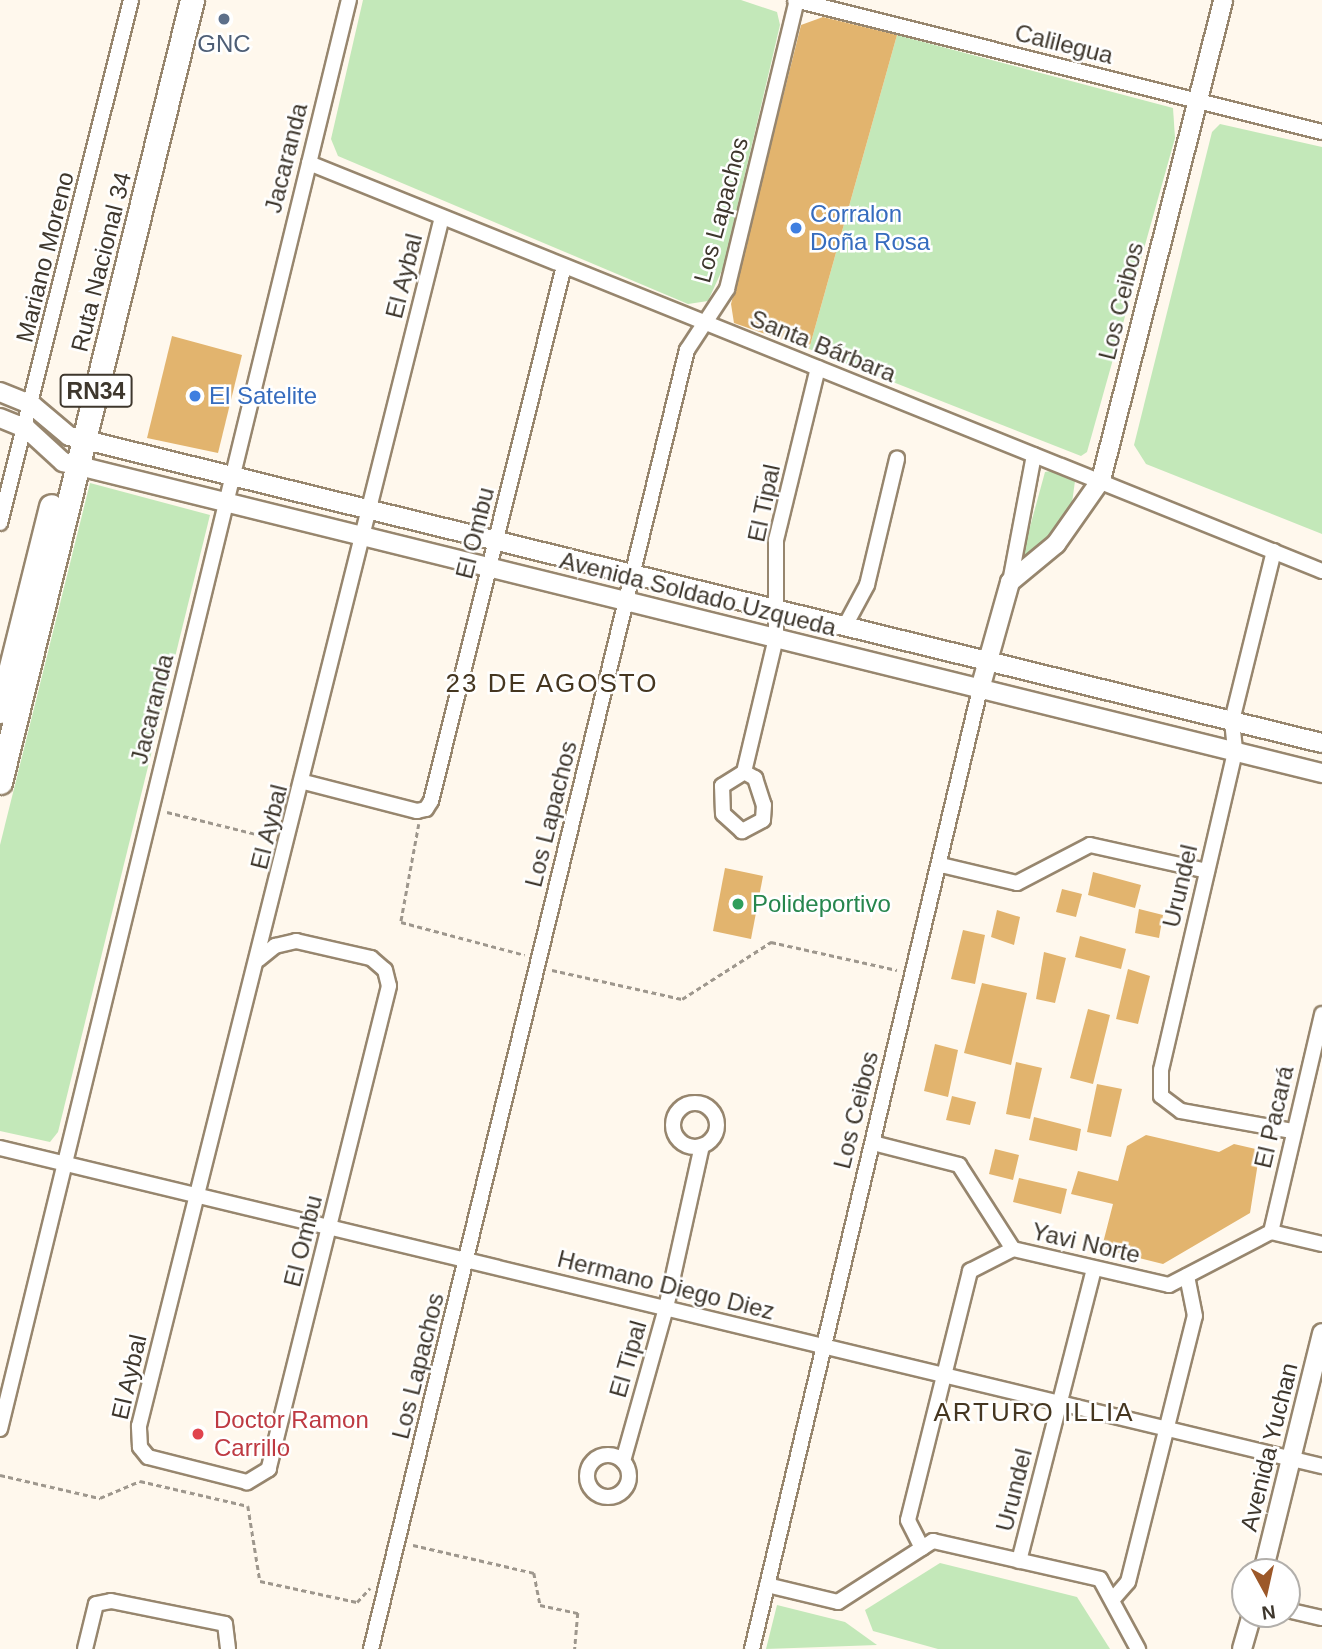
<!DOCTYPE html>
<html>
<head>
<meta charset="utf-8">
<style>
	body { margin:0 }
	#map { position:relative; width:1322px; height:1649px; overflow:hidden; background:#fff8ed; font-family:Helvetica,sans-serif }
	div>[style] { position:absolute }
	[style*='--x'] { left:calc(var(--x)*1px); top:calc(var(--y)*1px); width:calc(var(--w)*1px); rotate:calc(var(--a)*1deg) }
	.green>* { inset:0; background:#c3e8b9 }
	.building>* { inset:0; background:#e2b46e }
	.path>* { height:2.5px; margin-top:-1.25px; transform-origin:0; background:repeating-linear-gradient(90deg,#9e978d 0 5px,transparent 0 8.5px) }
	.roads { filter:drop-shadow(2px 0 #97866e) drop-shadow(-2px 0 #97866e) drop-shadow(0 2px #97866e) drop-shadow(0 -2px #97866e) }
	.minor>* { height:14px; margin:-7px; padding:0 7px; transform-origin:7px; border-radius:7px; background:#fff }
	.minor>.ring { margin:-7px; padding:0; box-sizing:content-box; background:none; border:14px solid #fff; border-radius:50% }
	.tertiary>* { height:18px; margin:-9px; padding:0 9px; transform-origin:9px; border-radius:9px; background:#fff }
	.trunk>* { height:23px; margin:-11.5px; padding:0 11.5px; transform-origin:11.5px; border-radius:11.5px; background:#fff }
	.dots>* { width:19px; height:19px; translate:-50% -50%; box-sizing:border-box; border:4px solid #fff; border-radius:50% }
	span { translate:-50% -50%; white-space:nowrap; text-align:center; line-height:1.15; -webkit-text-stroke:5px #fff; paint-order:stroke }
	.shield-label span { padding:2px 5px; background:#fff; border:2px solid; border-radius:5px; -webkit-text-stroke-width:0 }
	.shield-label { font-size:23px; color:#3e372d; font-weight:700 }
	.service-label { font-size:24px; color:#4e5e75 }
	.street-label { font-size:24px; color:#3e372d }
	.shop-label { font-size:24px; color:#366cbe }
	.left { translate:0 -50%; text-align:left }
	.leisure-label { font-size:24px; color:#27864d }
	.health-label { font-size:24px; color:#be3a42 }
	.neighbourhood-label { font-size:26px; color:#453620; letter-spacing:2px }
	.north { position:absolute; left:1231px; top:1558px; width:70px; height:70px; box-sizing:border-box; background:#fff; border:2px solid #b2afab; border-radius:50%; rotate:172deg; font-size:19px; font-weight:700; line-height:28px; text-align:center; color:#3e372d }
	.north::after { content:''; display:block; margin:auto; width:24px; height:32px; background:#9c5829; clip-path:polygon(50% 0,100% 100%,50% 72%,0 100%) }
</style>
</head>
<body>
<div id="map">
	<div class="green">
		<div style="clip-path:polygon(363px 0,741px 0,777px 12px,780px 25px,723px 268px,708px 301px,688px 304px,338px 156px,331px 139px)"></div>
		<div style="clip-path:polygon(897px 35px,1173px 108px,1175px 138px,1087px 452px,1081px 456px,809px 349px)"></div>
		<div style="clip-path:polygon(1220px 124px,1322px 147px,1322px 534px,1146px 464px,1134px 445px,1212px 132px)"></div>
		<div style="clip-path:polygon(1055px 470px,1075px 481px,1071px 510px,1019px 567px,1045px 472px)"></div>
		<div style="clip-path:polygon(90px 483px,210px 515px,58px 1132px,50px 1142px,0 1131px,0 845px)"></div>
		<div style="clip-path:polygon(940px 1563px,1077px 1597px,1110px 1649px,938px 1649px,873px 1631px,865px 1610px)"></div>
		<div style="clip-path:polygon(777px 1605px,845px 1622px,877px 1645px,766px 1649px)"></div>
	</div>
	<div class="building">
		<div style="clip-path:polygon(823px 17px,897px 35px,809px 349px,734px 323px,731px 304px,801px 25px)"></div>
		<div style="clip-path:polygon(172px 336px,242px 355px,218px 453px,147px 438px)"></div>
		<div style="clip-path:polygon(725px 868px,763px 876px,751px 939px,713px 931px)"></div>
		<div style="clip-path:polygon(1093px 872px,1141px 885px,1135px 908px,1088px 895px)"></div>
		<div style="clip-path:polygon(1062px 889px,1082px 894px,1076px 917px,1056px 912px)"></div>
		<div style="clip-path:polygon(1139px 909px,1163px 915px,1159px 938px,1135px 933px)"></div>
		<div style="clip-path:polygon(997px 910px,1020px 917px,1014px 945px,991px 937px)"></div>
		<div style="clip-path:polygon(963px 930px,985px 935px,975px 984px,951px 979px)"></div>
		<div style="clip-path:polygon(1080px 936px,1126px 949px,1121px 969px,1075px 957px)"></div>
		<div style="clip-path:polygon(1044px 952px,1066px 958px,1055px 1003px,1036px 999px)"></div>
		<div style="clip-path:polygon(1128px 969px,1150px 976px,1138px 1024px,1116px 1019px)"></div>
		<div style="clip-path:polygon(982px 983px,1027px 993px,1011px 1065px,964px 1053px)"></div>
		<div style="clip-path:polygon(1088px 1009px,1110px 1015px,1093px 1084px,1070px 1078px)"></div>
		<div style="clip-path:polygon(935px 1044px,958px 1050px,948px 1097px,924px 1091px)"></div>
		<div style="clip-path:polygon(1016px 1062px,1042px 1068px,1030px 1119px,1006px 1114px)"></div>
		<div style="clip-path:polygon(1097px 1084px,1122px 1089px,1111px 1137px,1087px 1132px)"></div>
		<div style="clip-path:polygon(952px 1096px,976px 1102px,970px 1125px,946px 1120px)"></div>
		<div style="clip-path:polygon(1034px 1117px,1081px 1129px,1077px 1151px,1029px 1140px)"></div>
		<div style="clip-path:polygon(1146px 1135px,1219px 1152px,1234px 1144px,1260px 1150px,1250px 1213px,1163px 1264px,1107px 1250px,1103px 1243px,1113px 1204px,1071px 1194px,1078px 1171px,1118px 1181px,1127px 1146px)"></div>
		<div style="clip-path:polygon(995px 1149px,1019px 1155px,1013px 1180px,989px 1174px)"></div>
		<div style="clip-path:polygon(1019px 1178px,1067px 1189px,1061px 1214px,1013px 1202px)"></div>
	</div>
	<div class="path">
		<div style="--x:167;--y:812;--w:108;--a:13.9"></div>
		<div style="--x:419;--y:824;--w:100;--a:100.4"></div>
		<div style="--x:401;--y:922;--w:128;--a:14.9"></div>
		<div style="--x:552;--y:970;--w:133;--a:12.6"></div>
		<div style="--x:682;--y:999;--w:106;--a:-32.6"></div>
		<div style="--x:771;--y:942;--w:129;--a:12.5"></div>
		<div style="--x:0;--y:1475;--w:103;--a:13"></div>
		<div style="--x:100;--y:1498;--w:43;--a:-23"></div>
		<div style="--x:140;--y:1481;--w:111;--a:13"></div>
		<div style="--x:248;--y:1506;--w:76;--a:80.9"></div>
		<div style="--x:260;--y:1581;--w:99;--a:12.2"></div>
		<div style="--x:357;--y:1602;--w:19;--a:-47"></div>
		<div style="--x:413;--y:1545;--w:124;--a:13"></div>
		<div style="--x:534;--y:1573;--w:33;--a:79"></div>
		<div style="--x:540;--y:1605;--w:39;--a:12"></div>
		<div style="--x:578;--y:1613;--w:36;--a:95"></div>
	</div>
	<div class="roads">
		<div class="minor">
			<div style="--x:795;--y:0;--w:543;--a:14.06"></div>
			<div style="--x:309;--y:163;--w:1092;--a:21.94"></div>
			<div style="--x:0;--y:523;--w:539;--a:-75.94"></div>
			<div style="--x:1274;--y:551;--w:175;--a:103.9"></div>
			<div style="--x:1232;--y:721;--w:31;--a:84"></div>
			<div style="--x:1235;--y:752;--w:326;--a:103.1"></div>
			<div style="--x:1161;--y:1070;--w:26;--a:90"></div>
			<div style="--x:1161;--y:1096;--w:25;--a:37"></div>
			<div style="--x:1181;--y:1111;--w:113;--a:10.2"></div>
			<div style="--x:1010;--y:582;--w:129;--a:-79.3"></div>
			<div style="--x:845;--y:626;--w:47;--a:-61.8"></div>
			<div style="--x:867;--y:585;--w:130;--a:-76.6"></div>
			<div style="--x:744;--y:772;--w:13;--a:29"></div>
			<div style="--x:755;--y:778;--w:28;--a:72"></div>
			<div style="--x:764;--y:805;--w:15;--a:94"></div>
			<div style="--x:763;--y:820;--w:24;--a:152"></div>
			<div style="--x:742;--y:831;--w:25;--a:-138"></div>
			<div style="--x:723;--y:814;--w:28;--a:-92"></div>
			<div style="--x:722;--y:786;--w:26;--a:-32"></div>
			<div style="--x:744;--y:772;--w:138;--a:-76.6"></div>
			<div style="--x:776;--y:638;--w:98;--a:-90"></div>
			<div style="--x:776;--y:540;--w:177;--a:-76.3"></div>
			<div style="--x:304;--y:782;--w:117;--a:14.4"></div>
			<div style="--x:417;--y:811;--w:9;--a:-13"></div>
			<div style="--x:426;--y:809;--w:9;--a:-58"></div>
			<div style="--x:431;--y:801;--w:551;--a:-76.04"></div>
			<div style="--x:941;--y:865;--w:78;--a:13.3"></div>
			<div style="--x:1017;--y:883;--w:82;--a:-27.5"></div>
			<div style="--x:1090;--y:845;--w:120;--a:12.5"></div>
			<div style="--x:259;--y:959;--w:21;--a:-39"></div>
			<div style="--x:275;--y:946;--w:22;--a:-13"></div>
			<div style="--x:296;--y:941;--w:77;--a:12.8"></div>
			<div style="--x:371;--y:958;--w:18;--a:41"></div>
			<div style="--x:385;--y:970;--w:16;--a:76"></div>
			<div style="--x:389;--y:986;--w:498;--a:104"></div>
			<div style="--x:269;--y:1469;--w:26;--a:149"></div>
			<div style="--x:247;--y:1482;--w:102;--a:-165.8"></div>
			<div style="--x:148;--y:1457;--w:13;--a:-129"></div>
			<div style="--x:140;--y:1447;--w:21;--a:-93"></div>
			<div style="--x:139;--y:1426;--w:1246;--a:-75.93"></div>
			<div class="ring" style="left:673px;top:1103px;width:30px;height:30px"></div>
			<div style="--x:873;--y:1143;--w:89;--a:14.3"></div>
			<div style="--x:959;--y:1165;--w:100;--a:57.3"></div>
			<div style="--x:1013;--y:1249;--w:160;--a:13"></div>
			<div style="--x:1169;--y:1285;--w:115;--a:-27.5"></div>
			<div style="--x:1271;--y:1232;--w:52;--a:13.2"></div>
			<div style="--x:0;--y:1148;--w:1360;--a:13.53"></div>
			<div style="--x:1271;--y:1232;--w:224;--a:-76.8"></div>
			<div style="--x:0;--y:1429;--w:1471;--a:-76.28"></div>
			<div class="ring" style="left:587px;top:1455px;width:28px;height:28px"></div>
			<div style="--x:623;--y:1461;--w:159;--a:-74.3"></div>
			<div style="--x:666;--y:1308;--w:166;--a:-77.5"></div>
			<div style="--x:922;--y:1548;--w:31;--a:-117"></div>
			<div style="--x:908;--y:1520;--w:257;--a:-76"></div>
			<div style="--x:970;--y:1271;--w:48;--a:-27.1"></div>
			<div style="--x:1019;--y:1561;--w:302;--a:-75.6"></div>
			<div style="--x:767;--y:1585;--w:73;--a:13.5"></div>
			<div style="--x:838;--y:1602;--w:113;--a:-32.7"></div>
			<div style="--x:933;--y:1541;--w:171;--a:12.8"></div>
			<div style="--x:1100;--y:1579;--w:80;--a:61.5"></div>
			<div style="--x:1114;--y:1598;--w:21;--a:-49"></div>
			<div style="--x:1128;--y:1582;--w:274;--a:-75.9"></div>
			<div style="--x:1195;--y:1316;--w:41;--a:-101.3"></div>
			<div style="--x:1287;--y:1610;--w:36;--a:13"></div>
			<div style="--x:85;--y:1649;--w:46;--a:-76.3"></div>
			<div style="--x:96;--y:1604;--w:15;--a:-11"></div>
			<div style="--x:111;--y:1601;--w:116;--a:11.4"></div>
			<div style="--x:225;--y:1624;--w:25;--a:83"></div>
			<div style="--x:371;--y:1649;--w:1337;--a:-76.33"></div>
			<div style="--x:687;--y:350;--w:73;--a:-56.7"></div>
			<div style="--x:727;--y:289;--w:297;--a:-76.4"></div>
			<div style="--x:752;--y:1649;--w:987;--a:-76.64"></div>
		</div>
		<div class="tertiary">
			<div style="--x:0;--y:392;--w:35;--a:22"></div>
			<div style="--x:32;--y:405;--w:48;--a:40"></div>
			<div style="--x:69;--y:436;--w:1290;--a:13.77"></div>
			<div style="--x:0;--y:418;--w:29;--a:22"></div>
			<div style="--x:27;--y:429;--w:49;--a:42.5"></div>
			<div style="--x:63;--y:462;--w:1297;--a:13.88"></div>
			<div style="--x:980;--y:689;--w:111;--a:-74.3"></div>
			<div style="--x:1010;--y:582;--w:60;--a:-39.6"></div>
			<div style="--x:1056;--y:544;--w:78;--a:-54.9"></div>
			<div style="--x:1101;--y:480;--w:495;--a:-75.7"></div>
			<div style="--x:1263;--y:1572;--w:246;--a:-76.1"></div>
			<div style="--x:1242;--y:1649;--w:36;--a:-74"></div>
		</div>
		<div class="trunk">
			<div style="--x:0;--y:711;--w:211;--a:-76"></div>
			<div style="--x:0;--y:782;--w:805;--a:-76.21"></div>
		</div>
	</div>
	<div class="dots">
		<div style="left:224px;top:19px;background:#5c6f8a"></div>
		<div style="left:796px;top:228px;background:#3f7fe0"></div>
		<div style="left:195px;top:396px;background:#3f7fe0"></div>
		<div style="left:738px;top:904px;background:#2e9e5b"></div>
		<div style="left:198px;top:1434px;background:#e0444e"></div>
	</div>
	<div class="shield-label">
		<span style="left:96px;top:391px">RN34</span>
	</div>
	<div class="service-label">
		<span style="left:224px;top:44px">GNC</span>
	</div>
	<div class="street-label">
		<span style="left:1064px;top:44px;rotate:14deg">Calilegua</span>
		<span style="left:286px;top:158px;rotate:-76deg">Jacaranda</span>
		<span style="left:721px;top:210px;rotate:-75deg">Los Lapachos</span>
		<span style="left:45px;top:257px;rotate:-76deg">Mariano Moreno</span>
		<span style="left:101px;top:262px;rotate:-76deg">Ruta Nacional 34</span>
		<span style="left:404px;top:276px;rotate:-76deg">El Aybal</span>
		<span style="left:1121px;top:301px;rotate:-76deg">Los Ceibos</span>
		<span style="left:823px;top:346px;rotate:22deg">Santa Bárbara</span>
		<span style="left:764px;top:503px;rotate:-78deg">El Tipal</span>
		<span style="left:475px;top:533px;rotate:-76deg">El Ombu</span>
		<span style="left:698px;top:594px;rotate:14deg">Avenida Soldado Uzqueda</span>
		<span style="left:152px;top:709px;rotate:-76deg">Jacaranda</span>
		<span style="left:551px;top:814px;rotate:-76deg">Los Lapachos</span>
		<span style="left:269px;top:827px;rotate:-76deg">El Aybal</span>
		<span style="left:1180px;top:886px;rotate:-77deg">Urundel</span>
		<span style="left:856px;top:1110px;rotate:-76deg">Los Ceibos</span>
		<span style="left:1274px;top:1117px;rotate:-77deg">El Pacará</span>
		<span style="left:303px;top:1241px;rotate:-76deg">El Ombu</span>
		<span style="left:1086px;top:1243px;rotate:13deg">Yavi Norte</span>
		<span style="left:666px;top:1285px;rotate:14deg">Hermano Diego Diez</span>
		<span style="left:628px;top:1359px;rotate:-74deg">El Tipal</span>
		<span style="left:418px;top:1366px;rotate:-76deg">Los Lapachos</span>
		<span style="left:129px;top:1377px;rotate:-77deg">El Aybal</span>
		<span style="left:1269px;top:1447px;rotate:-76deg">Avenida Yuchan</span>
		<span style="left:1014px;top:1490px;rotate:-76deg">Urundel</span>
	</div>
	<div class="shop-label">
		<span class="left" style="left:810px;top:228px">Corralon<br>Doña Rosa</span>
		<span class="left" style="left:209px;top:396px">El Satelite</span>
	</div>
	<div class="leisure-label">
		<span class="left" style="left:752px;top:904px">Polideportivo</span>
	</div>
	<div class="health-label">
		<span class="left" style="left:214px;top:1434px">Doctor Ramon<br>Carrillo</span>
	</div>
	<div class="neighbourhood-label">
		<span style="left:552px;top:684px">23 DE AGOSTO</span>
		<span style="left:1034px;top:1413px">ARTURO ILLIA</span>
	</div>
	<div class="north">N</div>
</div>
</body>
</html>
